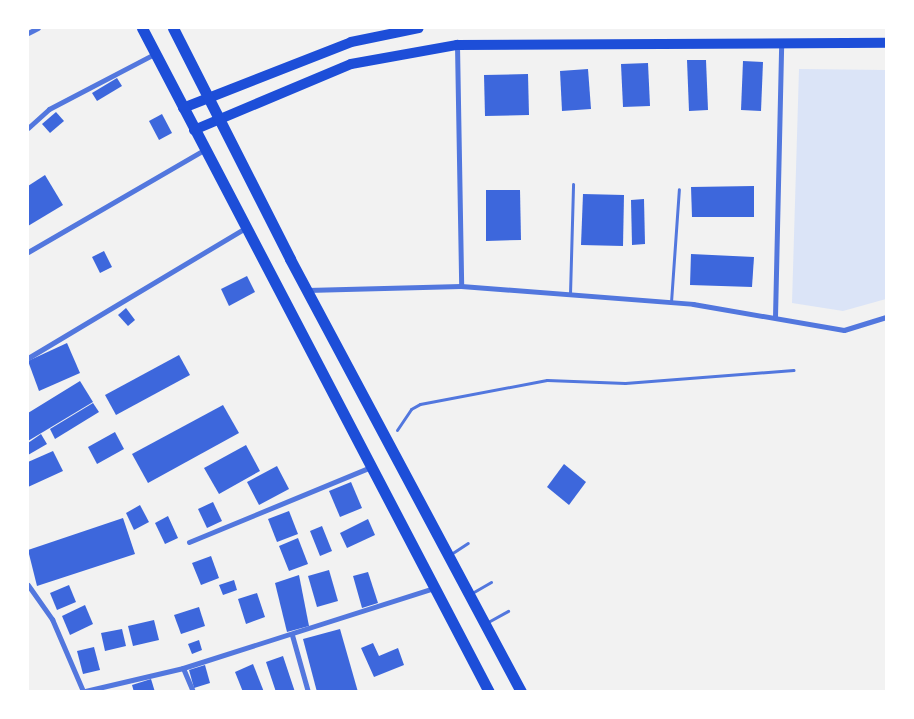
<!DOCTYPE html>
<html>
<head>
<meta charset="utf-8">
<style>
	body { margin:0 }
	#map { position:relative; width:914px; height:719px; overflow:hidden; background:#f2f2f2; font-family:Karla,sans-serif }
	div>[style] { position:absolute }
	[style*='--x'] { left:calc(var(--x)*1px); top:calc(var(--y)*1px); width:calc(var(--w)*1px); rotate:calc(var(--a)*1deg) }
	.green>* { inset:0; background:#dbe4f7 }
	.building>* { inset:0; background:#3d67dc }
	.service>* { height:3px; margin:-1.5px; padding:0 1.5px; transform-origin:1.5px; border-radius:1.5px; background:#5277de }
	.minor>* { height:5px; margin:-2.5px; padding:0 2.5px; transform-origin:2.5px; border-radius:2.5px; background:#5277de }
	.primary>* { height:10px; margin:-5px; padding:0 5px; transform-origin:5px; border-radius:5px; background:#1d4ed8 }
	.trunk>* { height:11px; margin:-5.5px; padding:0 5.5px; transform-origin:5.5px; border-radius:5.5px; background:#1d4ed8 }
	span { translate:-50% -50%; white-space:nowrap; text-align:center; line-height:1.15; -webkit-text-stroke:4px #fff; paint-order:stroke }
	.frame { position:absolute; inset:0; border:29px solid #fff; pointer-events:none }
</style>
</head>
<body>
<div id="map">
	<div class="green">
		<div style="clip-path:polygon(799px 69px,886px 70px,886px 299px,843px 311px,792px 303px)"></div>
	</div>
	<div class="building">
		<div style="clip-path:polygon(687px 60px,706px 60px,708px 110px,689px 111px)"></div>
		<div style="clip-path:polygon(743px 61px,763px 62px,761px 111px,741px 110px)"></div>
		<div style="clip-path:polygon(648px 63px,650px 106px,623px 107px,621px 64px)"></div>
		<div style="clip-path:polygon(588px 69px,591px 109px,562px 111px,560px 71px)"></div>
		<div style="clip-path:polygon(528px 74px,529px 115px,485px 116px,484px 75px)"></div>
		<div style="clip-path:polygon(117px 78px,122px 86px,97px 101px,92px 93px)"></div>
		<div style="clip-path:polygon(56px 112px,64px 121px,50px 133px,42px 124px)"></div>
		<div style="clip-path:polygon(162px 114px,172px 133px,159px 140px,149px 121px)"></div>
		<div style="clip-path:polygon(45px 175px,63px 205px,28px 226px,28px 186px)"></div>
		<div style="clip-path:polygon(754px 186px,754px 217px,692px 217px,691px 187px)"></div>
		<div style="clip-path:polygon(486px 190px,520px 190px,521px 240px,486px 241px)"></div>
		<div style="clip-path:polygon(583px 194px,624px 195px,623px 246px,581px 245px)"></div>
		<div style="clip-path:polygon(644px 199px,645px 244px,632px 245px,631px 200px)"></div>
		<div style="clip-path:polygon(104px 251px,112px 267px,100px 273px,92px 257px)"></div>
		<div style="clip-path:polygon(691px 254px,754px 257px,752px 287px,690px 285px)"></div>
		<div style="clip-path:polygon(247px 276px,255px 292px,229px 306px,221px 289px)"></div>
		<div style="clip-path:polygon(126px 308px,135px 320px,128px 326px,118px 315px)"></div>
		<div style="clip-path:polygon(67px 343px,80px 373px,39px 391px,28px 361px)"></div>
		<div style="clip-path:polygon(179px 355px,190px 375px,116px 415px,105px 395px)"></div>
		<div style="clip-path:polygon(80px 381px,93px 402px,28px 441px,28px 413px)"></div>
		<div style="clip-path:polygon(93px 403px,99px 412px,55px 439px,50px 429px)"></div>
		<div style="clip-path:polygon(223px 405px,239px 433px,148px 483px,132px 454px)"></div>
		<div style="clip-path:polygon(115px 432px,124px 449px,97px 464px,88px 447px)"></div>
		<div style="clip-path:polygon(41px 434px,47px 444px,28px 455px,28px 443px)"></div>
		<div style="clip-path:polygon(246px 445px,260px 471px,219px 494px,204px 468px)"></div>
		<div style="clip-path:polygon(53px 451px,63px 471px,28px 487px,28px 462px)"></div>
		<div style="clip-path:polygon(564px 464px,586px 482px,569px 505px,547px 487px)"></div>
		<div style="clip-path:polygon(277px 466px,289px 489px,259px 505px,247px 482px)"></div>
		<div style="clip-path:polygon(351px 482px,362px 508px,340px 517px,329px 491px)"></div>
		<div style="clip-path:polygon(213px 502px,222px 521px,207px 528px,198px 509px)"></div>
		<div style="clip-path:polygon(140px 505px,149px 522px,134px 530px,126px 513px)"></div>
		<div style="clip-path:polygon(289px 511px,298px 534px,277px 542px,268px 519px)"></div>
		<div style="clip-path:polygon(168px 516px,178px 538px,165px 544px,155px 523px)"></div>
		<div style="clip-path:polygon(123px 518px,135px 554px,37px 586px,28px 550px)"></div>
		<div style="clip-path:polygon(368px 519px,375px 535px,347px 548px,340px 533px)"></div>
		<div style="clip-path:polygon(322px 526px,332px 551px,320px 556px,310px 531px)"></div>
		<div style="clip-path:polygon(298px 538px,308px 564px,289px 571px,279px 546px)"></div>
		<div style="clip-path:polygon(211px 556px,219px 578px,201px 585px,192px 563px)"></div>
		<div style="clip-path:polygon(329px 570px,338px 601px,317px 607px,308px 576px)"></div>
		<div style="clip-path:polygon(368px 572px,378px 603px,362px 608px,353px 576px)"></div>
		<div style="clip-path:polygon(299px 575px,309px 626px,287px 632px,275px 583px)"></div>
		<div style="clip-path:polygon(234px 580px,237px 590px,223px 595px,219px 585px)"></div>
		<div style="clip-path:polygon(69px 585px,76px 602px,57px 610px,50px 593px)"></div>
		<div style="clip-path:polygon(257px 593px,265px 617px,246px 624px,238px 599px)"></div>
		<div style="clip-path:polygon(85px 605px,93px 624px,70px 635px,62px 616px)"></div>
		<div style="clip-path:polygon(199px 607px,205px 626px,181px 634px,174px 615px)"></div>
		<div style="clip-path:polygon(154px 620px,159px 640px,133px 646px,128px 626px)"></div>
		<div style="clip-path:polygon(122px 629px,126px 646px,105px 651px,101px 633px)"></div>
		<div style="clip-path:polygon(340px 629px,358px 692px,317px 692px,303px 639px)"></div>
		<div style="clip-path:polygon(199px 640px,202px 650px,192px 654px,188px 644px)"></div>
		<div style="clip-path:polygon(373px 643px,379px 656px,398px 648px,404px 665px,374px 677px,361px 648px)"></div>
		<div style="clip-path:polygon(94px 647px,100px 670px,83px 674px,77px 651px)"></div>
		<div style="clip-path:polygon(283px 656px,295px 692px,276px 692px,266px 662px)"></div>
		<div style="clip-path:polygon(253px 664px,264px 692px,243px 692px,235px 672px)"></div>
		<div style="clip-path:polygon(205px 665px,210px 683px,194px 688px,189px 670px)"></div>
		<div style="clip-path:polygon(151px 679px,155px 692px,134px 692px,132px 685px)"></div>
	</div>
	<div class="service">
		<div style="--x:570;--y:294;--w:110;--a:-88.4"></div>
		<div style="--x:671;--y:302;--w:113;--a:-86"></div>
		<div style="--x:397;--y:430;--w:25;--a:-56"></div>
		<div style="--x:411;--y:409;--w:10;--a:-29"></div>
		<div style="--x:420;--y:404;--w:129;--a:-10.7"></div>
		<div style="--x:547;--y:380;--w:78;--a:2.2"></div>
		<div style="--x:625;--y:383;--w:169;--a:-4.4"></div>
		<div style="--x:451;--y:554;--w:20;--a:-33"></div>
		<div style="--x:472;--y:593;--w:22;--a:-30"></div>
		<div style="--x:488;--y:622;--w:23;--a:-29"></div>
	</div>
	<div class="minor">
		<div style="--x:28;--y:33;--w:11;--a:-27"></div>
		<div style="--x:457;--y:45;--w:241;--a:89"></div>
		<div style="--x:28;--y:128;--w:28;--a:-42"></div>
		<div style="--x:49;--y:109;--w:119;--a:-27.6"></div>
		<div style="--x:28;--y:252;--w:203;--a:-30.1"></div>
		<div style="--x:307;--y:290;--w:154;--a:-1.5"></div>
		<div style="--x:461;--y:286;--w:233;--a:4.4"></div>
		<div style="--x:693;--y:304;--w:153;--a:9.8"></div>
		<div style="--x:844;--y:330;--w:44;--a:-17.2"></div>
		<div style="--x:775;--y:317;--w:274;--a:-88.7"></div>
		<div style="--x:28;--y:358;--w:253;--a:-30.9"></div>
		<div style="--x:189;--y:542;--w:197;--a:-22.4"></div>
		<div style="--x:28;--y:585;--w:42;--a:54.8"></div>
		<div style="--x:52;--y:619;--w:78;--a:66.7"></div>
		<div style="--x:292;--y:635;--w:59;--a:74.3"></div>
		<div style="--x:183;--y:668;--w:26;--a:67"></div>
		<div style="--x:81;--y:692;--w:105;--a:-13.2"></div>
		<div style="--x:183;--y:668;--w:263;--a:-17.7"></div>
	</div>
	<div class="primary">
		<div style="--x:183;--y:108;--w:180;--a:-21.4"></div>
		<div style="--x:351;--y:42;--w:69;--a:-11.6"></div>
		<div style="--x:194;--y:130;--w:170;--a:-22.8"></div>
		<div style="--x:351;--y:64;--w:108;--a:-10.2"></div>
		<div style="--x:457;--y:45;--w:429;--a:-0.3"></div>
	</div>
	<div class="trunk">
		<div style="--x:142;--y:28;--w:749;--a:62.41"></div>
		<div style="--x:173;--y:28;--w:259;--a:63.1"></div>
		<div style="--x:290;--y:259;--w:491;--a:61.9"></div>
	</div>
	<div class="frame"></div>
</div>
</body>
</html>
